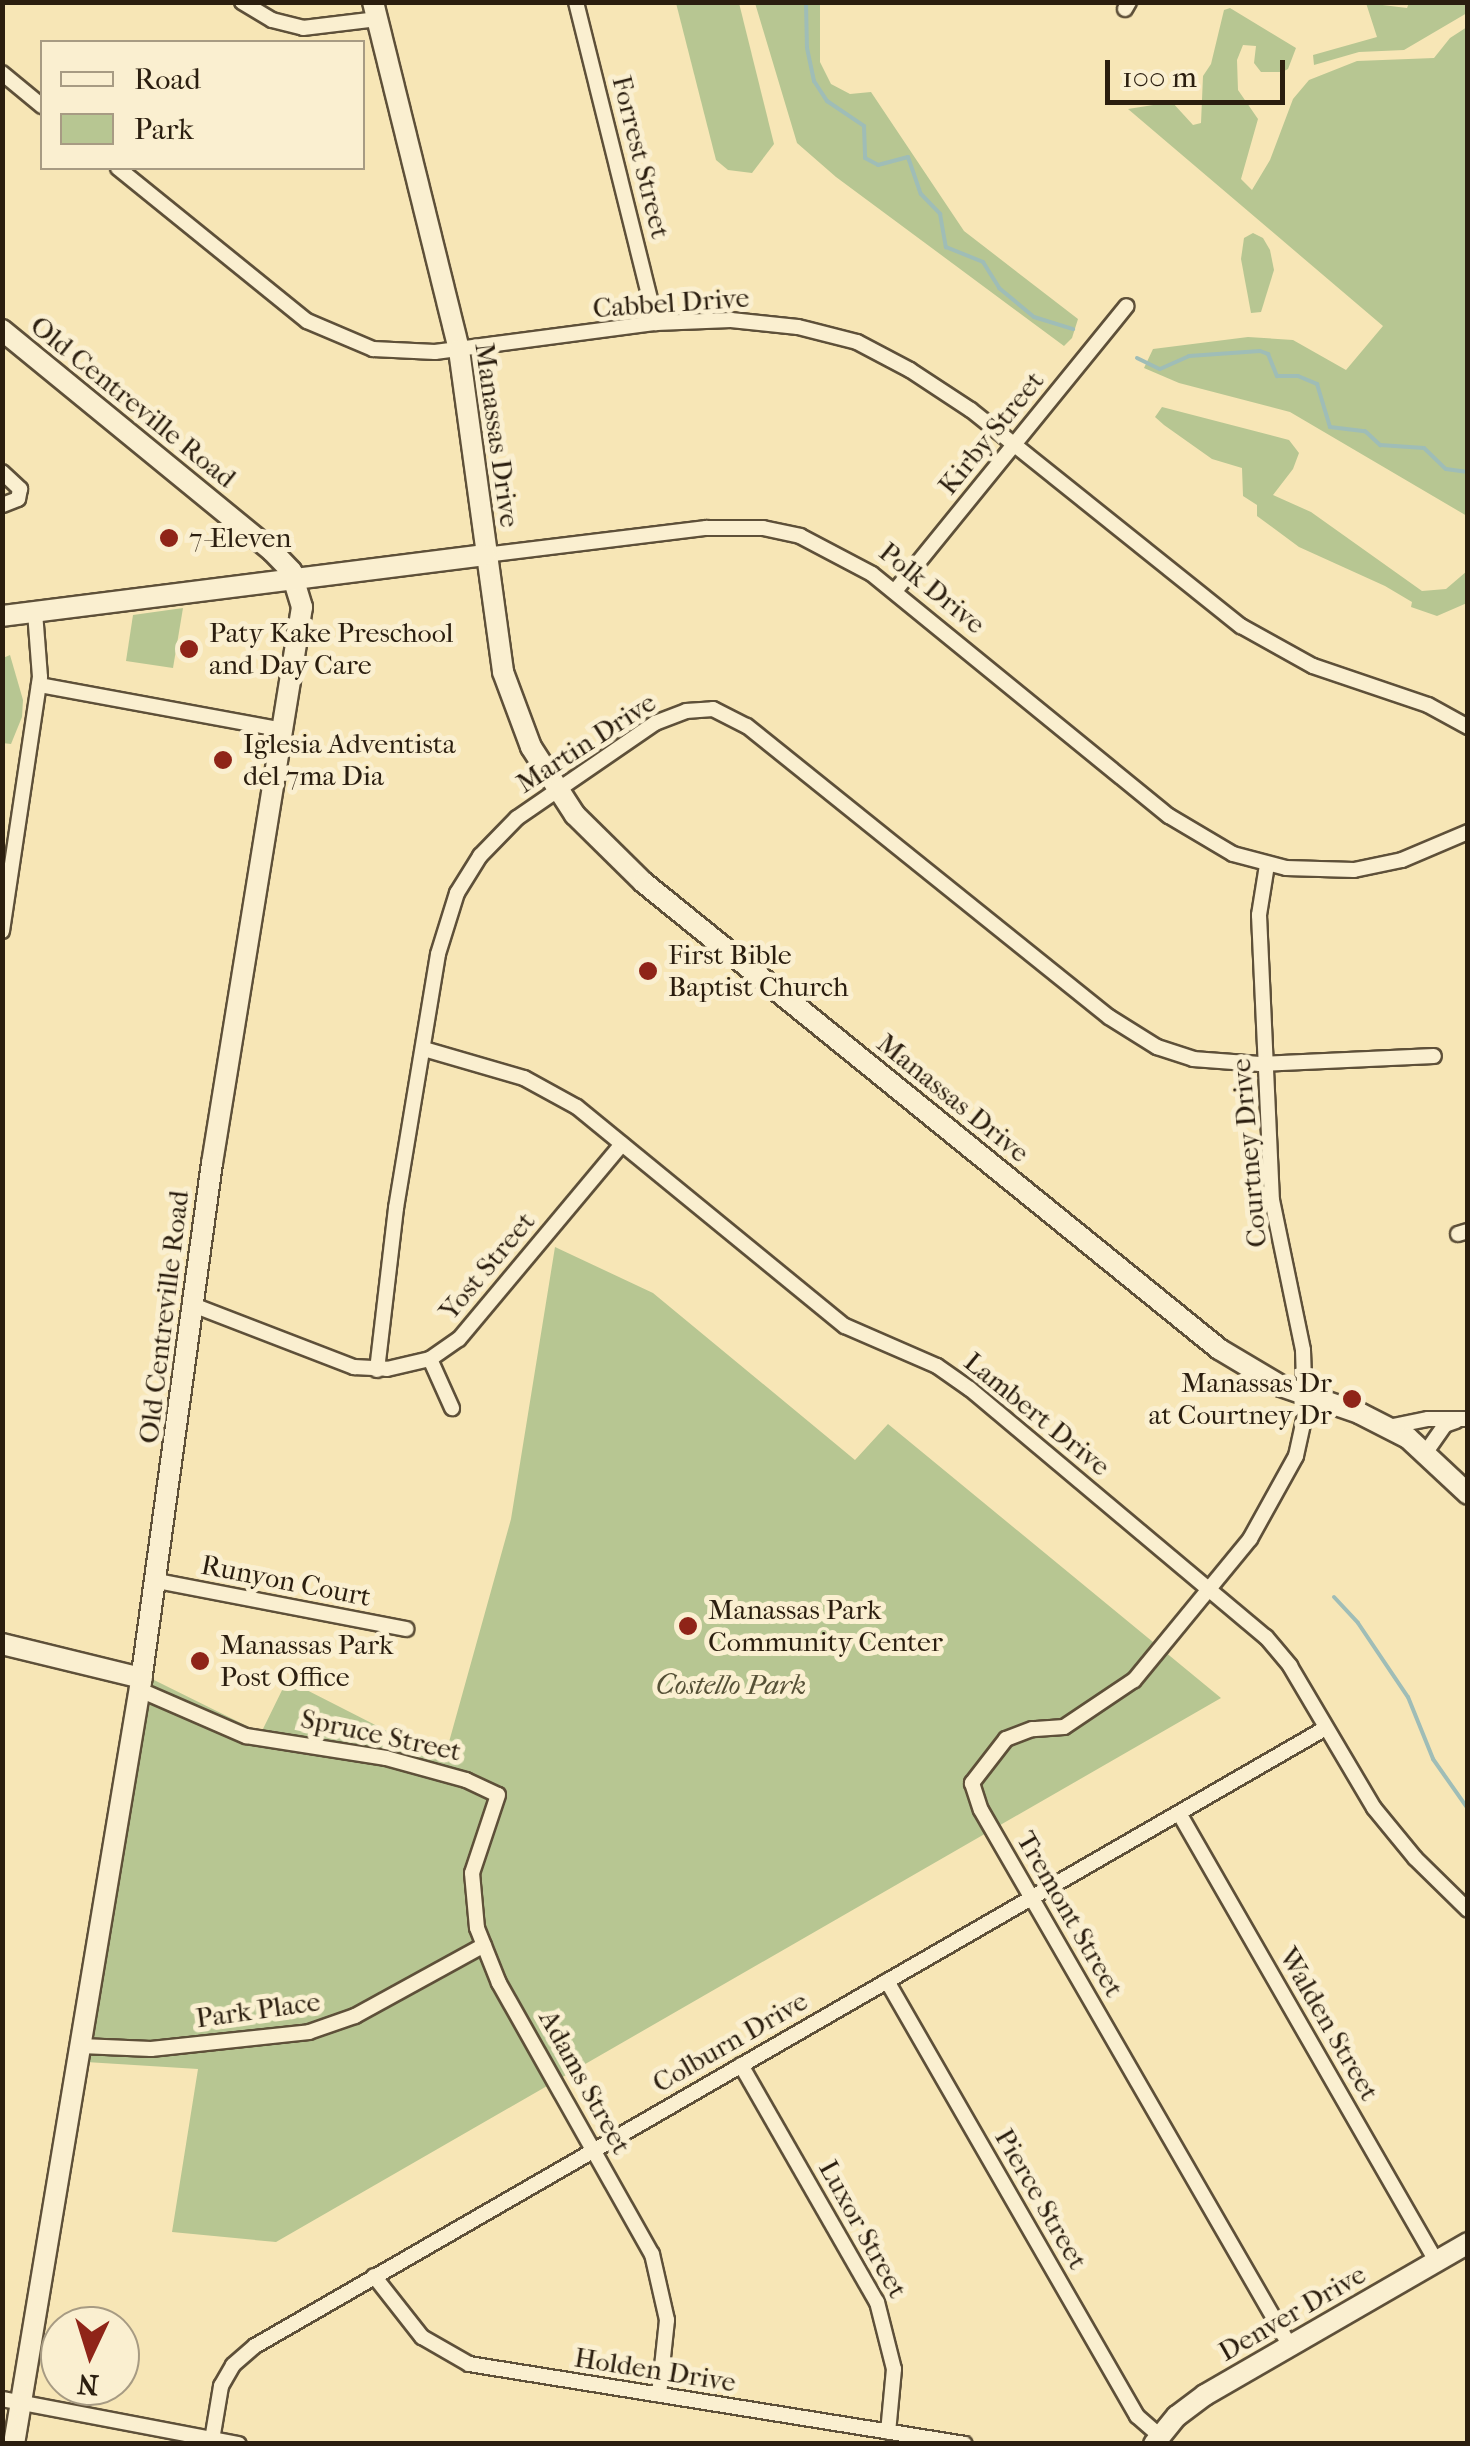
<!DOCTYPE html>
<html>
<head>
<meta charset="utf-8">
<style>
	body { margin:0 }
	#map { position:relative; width:1470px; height:2446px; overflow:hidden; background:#f7e6b6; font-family:"IM FELL French Canon",serif }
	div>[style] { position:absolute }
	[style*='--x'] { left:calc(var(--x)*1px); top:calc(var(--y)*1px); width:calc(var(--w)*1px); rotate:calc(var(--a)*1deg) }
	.green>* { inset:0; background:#b7c692 }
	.stream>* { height:4px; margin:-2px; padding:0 2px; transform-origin:2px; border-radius:2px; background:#9fbdb7 }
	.roads { filter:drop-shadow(2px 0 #5e5039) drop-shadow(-2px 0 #5e5039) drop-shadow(0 2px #5e5039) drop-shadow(0 -2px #5e5039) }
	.street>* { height:14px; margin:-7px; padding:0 7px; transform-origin:7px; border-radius:7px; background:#faefd0 }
	.secondary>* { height:20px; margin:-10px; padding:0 10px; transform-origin:10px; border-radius:10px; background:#faefd0 }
	.dots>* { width:28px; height:28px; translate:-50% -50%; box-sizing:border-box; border:5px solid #faefd0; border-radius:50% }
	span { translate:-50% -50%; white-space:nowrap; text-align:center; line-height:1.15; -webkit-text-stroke:10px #faefd0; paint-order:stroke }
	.street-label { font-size:28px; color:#2b1e0f }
	.poi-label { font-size:28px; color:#2b1e0f }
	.left { translate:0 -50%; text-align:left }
	.right { translate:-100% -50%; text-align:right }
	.park-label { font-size:28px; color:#555036; font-style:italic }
	.frame { position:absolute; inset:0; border:5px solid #2b1e0f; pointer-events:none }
	.legend { position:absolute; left:40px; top:40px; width:325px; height:130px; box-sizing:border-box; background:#faefd0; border:2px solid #a79b83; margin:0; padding:12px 18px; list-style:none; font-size:30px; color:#2b1e0f }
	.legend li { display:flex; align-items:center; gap:20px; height:50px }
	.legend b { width:50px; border:2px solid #a79b83 }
	.north { position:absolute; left:40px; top:2306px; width:100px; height:100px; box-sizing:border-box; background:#faefd0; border:2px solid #a79b83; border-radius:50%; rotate:184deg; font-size:28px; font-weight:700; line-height:40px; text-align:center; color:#2b1e0f }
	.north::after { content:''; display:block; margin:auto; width:35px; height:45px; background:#8f2418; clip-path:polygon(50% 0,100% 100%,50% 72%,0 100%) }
	.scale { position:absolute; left:1105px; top:60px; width:180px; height:45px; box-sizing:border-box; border:5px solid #2b1e0f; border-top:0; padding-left:12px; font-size:30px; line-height:35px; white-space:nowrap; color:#2b1e0f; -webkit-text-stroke:8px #faefd0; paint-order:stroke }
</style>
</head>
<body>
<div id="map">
	<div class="green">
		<div style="clip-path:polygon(676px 3px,739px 3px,774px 144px,752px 173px,728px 170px,716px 160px)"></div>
		<div style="clip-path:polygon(755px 3px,820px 3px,820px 62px,831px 84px,850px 94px,871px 92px,964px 231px,1078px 319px,1072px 338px,1064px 346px,836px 177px,797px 143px)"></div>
		<div style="clip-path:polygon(1366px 3px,1407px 8px,1409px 3px,1467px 3px,1467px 13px,1404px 50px,1359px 52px,1314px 65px,1313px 55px,1377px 37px)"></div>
		<div style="clip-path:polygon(1230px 8px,1296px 48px,1288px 69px,1282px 72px,1261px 72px,1254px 63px,1256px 46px,1243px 45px,1237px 60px,1238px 90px,1258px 119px,1241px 179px,1252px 190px,1270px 160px,1293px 99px,1309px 80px,1357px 61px,1434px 58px,1450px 38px,1467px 27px,1467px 516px,1290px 412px,1179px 383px,1144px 368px,1153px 349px,1248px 337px,1293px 340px,1346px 370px,1383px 326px,1128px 109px,1172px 102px,1193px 125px,1201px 123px,1203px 76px,1211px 64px,1224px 10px)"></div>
		<div style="clip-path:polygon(1253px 233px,1263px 238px,1270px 250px,1274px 270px,1261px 312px,1251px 313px,1241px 259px,1244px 238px)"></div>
		<div style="clip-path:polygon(1162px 407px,1289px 440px,1299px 453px,1293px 469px,1273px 495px,1311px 512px,1422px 591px,1446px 589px,1467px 571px,1467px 603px,1437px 616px,1411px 607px,1412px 602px,1385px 586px,1299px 547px,1257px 516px,1257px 505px,1243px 496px,1242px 468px,1212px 459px,1164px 425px,1155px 417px)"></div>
		<div style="clip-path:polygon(183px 608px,173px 668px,126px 661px,133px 615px)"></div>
		<div style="clip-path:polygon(10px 655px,23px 700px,22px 717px,11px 744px,2px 743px,3px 658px)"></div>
		<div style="clip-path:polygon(555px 1247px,653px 1293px,855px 1460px,888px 1424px,1221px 1698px,276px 2242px,172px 2232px,198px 2069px,86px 2062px,150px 1678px,261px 1733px,287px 1680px,444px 1760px,511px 1519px)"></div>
	</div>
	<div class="stream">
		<div style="--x:806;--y:2;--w:46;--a:88.8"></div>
		<div style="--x:807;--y:48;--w:34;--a:78"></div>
		<div style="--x:814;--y:81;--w:24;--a:57"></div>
		<div style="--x:827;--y:101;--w:45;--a:34"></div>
		<div style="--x:864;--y:126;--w:32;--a:88"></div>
		<div style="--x:865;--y:158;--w:15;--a:28"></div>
		<div style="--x:878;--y:165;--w:31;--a:-15"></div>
		<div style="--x:908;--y:157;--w:39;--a:71"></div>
		<div style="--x:921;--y:194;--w:28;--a:46"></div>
		<div style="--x:940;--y:214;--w:34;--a:80"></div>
		<div style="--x:946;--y:247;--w:40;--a:22"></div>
		<div style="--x:983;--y:262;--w:31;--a:58"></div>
		<div style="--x:999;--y:288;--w:45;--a:39.6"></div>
		<div style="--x:1034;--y:317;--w:41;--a:17.1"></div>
		<div style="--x:1137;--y:358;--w:25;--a:26"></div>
		<div style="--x:1160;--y:369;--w:32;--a:-24"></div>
		<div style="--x:1189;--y:356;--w:71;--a:-4"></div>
		<div style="--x:1260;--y:351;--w:9;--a:21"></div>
		<div style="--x:1268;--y:354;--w:24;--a:68"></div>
		<div style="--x:1277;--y:376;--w:21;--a:0"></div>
		<div style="--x:1298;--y:376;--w:21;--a:23"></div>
		<div style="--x:1317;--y:384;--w:45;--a:73.2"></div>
		<div style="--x:1330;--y:427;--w:35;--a:7"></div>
		<div style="--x:1365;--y:431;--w:21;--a:43"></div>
		<div style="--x:1380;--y:445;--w:44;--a:3.9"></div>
		<div style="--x:1424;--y:448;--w:30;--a:44"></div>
		<div style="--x:1446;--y:469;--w:22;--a:8"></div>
		<div style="--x:1334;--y:1597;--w:35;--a:47"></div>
		<div style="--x:1358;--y:1623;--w:89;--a:56"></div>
		<div style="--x:1408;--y:1697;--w:67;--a:68"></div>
		<div style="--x:1433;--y:1759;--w:61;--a:55"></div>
	</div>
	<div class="roads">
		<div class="street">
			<div style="--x:242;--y:2;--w:35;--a:31"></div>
			<div style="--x:272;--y:20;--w:32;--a:14"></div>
			<div style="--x:303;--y:28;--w:75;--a:-6.9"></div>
			<div style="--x:576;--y:2;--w:331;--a:76"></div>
			<div style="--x:1125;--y:9;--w:8;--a:-60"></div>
			<div style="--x:2;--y:73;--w:52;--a:39.5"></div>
			<div style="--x:118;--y:168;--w:243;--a:39"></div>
			<div style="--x:307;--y:321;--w:72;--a:23"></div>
			<div style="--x:373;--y:349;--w:62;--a:2.8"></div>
			<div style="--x:435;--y:352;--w:223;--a:-7.5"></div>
			<div style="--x:656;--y:323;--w:75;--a:-2.3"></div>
			<div style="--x:731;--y:320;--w:67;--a:6"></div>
			<div style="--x:798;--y:327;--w:61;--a:14.3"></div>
			<div style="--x:857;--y:342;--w:60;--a:27.8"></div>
			<div style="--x:910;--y:370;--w:73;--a:33.3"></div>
			<div style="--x:971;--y:410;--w:346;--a:38.7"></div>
			<div style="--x:1241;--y:626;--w:82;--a:29.1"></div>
			<div style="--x:1313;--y:666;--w:121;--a:18.7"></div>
			<div style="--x:1428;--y:705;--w:46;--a:28.8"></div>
			<div style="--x:2;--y:472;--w:25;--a:43"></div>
			<div style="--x:20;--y:489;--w:10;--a:101"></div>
			<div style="--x:18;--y:499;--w:17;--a:159"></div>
			<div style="--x:485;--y:555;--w:223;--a:-7"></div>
			<div style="--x:706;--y:528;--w:57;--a:0"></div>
			<div style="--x:763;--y:528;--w:38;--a:12"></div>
			<div style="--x:800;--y:536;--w:81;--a:27.8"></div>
			<div style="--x:872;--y:574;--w:383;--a:39.2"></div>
			<div style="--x:1169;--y:816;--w:74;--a:30.7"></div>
			<div style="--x:1233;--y:854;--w:55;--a:14.8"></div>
			<div style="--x:1286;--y:868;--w:68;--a:1.7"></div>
			<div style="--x:1354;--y:870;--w:49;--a:-11.8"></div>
			<div style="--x:1402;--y:860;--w:72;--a:-23"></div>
			<div style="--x:895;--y:591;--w:367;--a:-50.9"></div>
			<div style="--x:39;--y:685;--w:248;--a:10.4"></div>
			<div style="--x:1267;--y:865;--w:51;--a:99.1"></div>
			<div style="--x:1259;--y:915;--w:285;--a:87.4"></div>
			<div style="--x:1272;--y:1200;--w:153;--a:78.3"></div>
			<div style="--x:1303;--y:1350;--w:65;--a:88.2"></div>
			<div style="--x:1305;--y:1415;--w:42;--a:102.4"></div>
			<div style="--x:1296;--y:1456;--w:95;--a:119"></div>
			<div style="--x:1250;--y:1539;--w:183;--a:129.4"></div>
			<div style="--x:1134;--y:1680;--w:84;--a:146.1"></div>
			<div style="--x:1064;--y:1727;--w:32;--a:176"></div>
			<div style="--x:1032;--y:1729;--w:28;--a:159"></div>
			<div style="--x:1006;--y:1739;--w:56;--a:127.7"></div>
			<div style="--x:972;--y:1783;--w:28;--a:72"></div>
			<div style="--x:981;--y:1810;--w:619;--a:60.04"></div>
			<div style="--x:2;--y:931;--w:257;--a:-81.5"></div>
			<div style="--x:40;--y:677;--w:65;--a:-94.4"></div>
			<div style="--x:424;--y:1049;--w:104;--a:16.2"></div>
			<div style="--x:524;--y:1078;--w:60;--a:28.7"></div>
			<div style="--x:577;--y:1107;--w:346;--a:39.3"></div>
			<div style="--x:845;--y:1326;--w:100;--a:23.5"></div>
			<div style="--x:937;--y:1366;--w:40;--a:34.9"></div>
			<div style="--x:970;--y:1389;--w:386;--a:40"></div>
			<div style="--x:1266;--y:1637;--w:38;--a:50"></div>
			<div style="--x:1290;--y:1666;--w:165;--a:59.4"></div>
			<div style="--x:1374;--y:1808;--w:65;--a:50.6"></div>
			<div style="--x:1415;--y:1858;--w:74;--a:44.5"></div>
			<div style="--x:1458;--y:1234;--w:10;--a:-17"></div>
			<div style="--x:193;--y:1305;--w:173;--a:21.1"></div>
			<div style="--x:354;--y:1367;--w:33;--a:3"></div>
			<div style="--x:387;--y:1369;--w:44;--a:-13.1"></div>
			<div style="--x:430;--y:1359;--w:35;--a:-35"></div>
			<div style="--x:459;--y:1339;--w:254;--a:-50.1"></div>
			<div style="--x:430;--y:1359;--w:54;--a:65.8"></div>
			<div style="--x:377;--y:1370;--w:163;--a:-83.3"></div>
			<div style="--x:396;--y:1208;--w:257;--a:-80.6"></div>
			<div style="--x:438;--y:954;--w:64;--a:-72.7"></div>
			<div style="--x:457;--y:893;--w:44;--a:-58.1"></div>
			<div style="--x:480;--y:856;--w:53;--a:-45.8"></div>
			<div style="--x:517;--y:818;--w:168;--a:-34.5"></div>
			<div style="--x:655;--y:723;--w:33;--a:-21"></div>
			<div style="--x:686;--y:711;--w:27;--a:-4"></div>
			<div style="--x:713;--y:709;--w:38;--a:27"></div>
			<div style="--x:747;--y:726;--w:464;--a:38.8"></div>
			<div style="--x:1109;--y:1017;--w:57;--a:32"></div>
			<div style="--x:1157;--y:1047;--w:38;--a:18"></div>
			<div style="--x:1193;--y:1059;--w:67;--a:4.3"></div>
			<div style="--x:1260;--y:1064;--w:174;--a:-2.6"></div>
			<div style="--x:1388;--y:1427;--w:41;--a:-11.3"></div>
			<div style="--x:1428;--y:1419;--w:40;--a:0"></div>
			<div style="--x:1426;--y:1452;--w:33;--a:-55"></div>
			<div style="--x:1445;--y:1425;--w:12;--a:-20"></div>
			<div style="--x:157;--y:1581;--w:254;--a:10.9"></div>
			<div style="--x:140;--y:1690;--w:116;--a:23.5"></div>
			<div style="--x:246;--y:1736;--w:142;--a:8.9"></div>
			<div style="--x:386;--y:1758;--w:83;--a:15.4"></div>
			<div style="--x:466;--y:1780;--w:35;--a:25"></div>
			<div style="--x:498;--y:1795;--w:82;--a:108.4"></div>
			<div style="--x:472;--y:1873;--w:55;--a:84.8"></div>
			<div style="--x:477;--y:1928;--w:59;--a:68.2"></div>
			<div style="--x:499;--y:1983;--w:311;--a:60.6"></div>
			<div style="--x:652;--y:2254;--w:68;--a:77.2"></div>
			<div style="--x:667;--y:2320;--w:75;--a:96.1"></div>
			<div style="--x:1179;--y:1813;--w:516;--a:60.16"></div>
			<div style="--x:887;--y:1981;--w:502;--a:60.11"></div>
			<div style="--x:1137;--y:2416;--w:30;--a:41"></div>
			<div style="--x:81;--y:2046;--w:70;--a:2.5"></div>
			<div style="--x:151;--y:2049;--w:159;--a:-6.1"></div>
			<div style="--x:309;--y:2032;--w:49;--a:-19.2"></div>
			<div style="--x:355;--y:2016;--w:147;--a:-28.8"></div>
			<div style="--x:741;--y:2065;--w:273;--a:60.2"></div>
			<div style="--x:877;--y:2302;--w:69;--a:75.8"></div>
			<div style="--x:894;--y:2369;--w:63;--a:95.4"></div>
			<div style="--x:374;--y:2276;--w:78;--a:51.8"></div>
			<div style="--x:422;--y:2337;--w:54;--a:29.9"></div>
			<div style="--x:469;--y:2364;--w:502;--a:9.16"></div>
			<div style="--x:2;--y:2399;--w:241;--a:10.8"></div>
			<div style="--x:212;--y:2440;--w:55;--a:-80.5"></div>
			<div style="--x:221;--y:2386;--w:24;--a:-60"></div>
			<div style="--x:233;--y:2365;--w:29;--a:-41"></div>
			<div style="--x:255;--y:2346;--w:1234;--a:-29.99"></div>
		</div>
		<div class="secondary">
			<div style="--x:373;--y:2;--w:358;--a:76.1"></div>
			<div style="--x:459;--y:350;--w:325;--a:82.2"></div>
			<div style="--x:503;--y:672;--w:80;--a:69.5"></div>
			<div style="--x:531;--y:747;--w:81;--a:57.1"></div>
			<div style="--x:575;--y:815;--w:95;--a:44.6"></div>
			<div style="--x:643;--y:882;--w:742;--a:39.03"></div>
			<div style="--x:1219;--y:1349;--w:72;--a:30.8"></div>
			<div style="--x:1281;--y:1386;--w:83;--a:19.1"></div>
			<div style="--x:1359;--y:1413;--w:55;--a:27"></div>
			<div style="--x:1408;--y:1438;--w:82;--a:43"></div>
			<div style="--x:2;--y:330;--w:349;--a:39.3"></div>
			<div style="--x:272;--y:551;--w:28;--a:46"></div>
			<div style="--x:291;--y:571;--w:38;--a:73"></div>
			<div style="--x:302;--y:607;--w:563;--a:99.19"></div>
			<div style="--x:212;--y:1163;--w:523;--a:97.8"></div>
			<div style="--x:141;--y:1681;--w:773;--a:99.45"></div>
			<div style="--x:2;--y:616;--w:487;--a:-7.2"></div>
			<div style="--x:2;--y:1644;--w:144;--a:13.7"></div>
			<div style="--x:1154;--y:2444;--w:36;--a:-51"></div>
			<div style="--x:1177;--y:2416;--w:35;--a:-37"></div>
			<div style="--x:1205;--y:2395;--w:304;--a:-30"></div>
		</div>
	</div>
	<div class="dots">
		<div style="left:169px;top:538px;background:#8f2418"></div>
		<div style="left:189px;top:649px;background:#8f2418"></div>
		<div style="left:223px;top:760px;background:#8f2418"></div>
		<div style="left:648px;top:971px;background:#8f2418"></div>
		<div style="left:1352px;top:1399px;background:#8f2418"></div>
		<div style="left:688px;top:1626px;background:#8f2418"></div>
		<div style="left:200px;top:1661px;background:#8f2418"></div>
	</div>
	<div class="street-label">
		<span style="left:641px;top:157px;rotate:76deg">Forrest Street</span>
		<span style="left:671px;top:303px;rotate:-4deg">Cabbel Drive</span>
		<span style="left:133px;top:402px;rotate:39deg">Old Centreville Road</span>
		<span style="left:991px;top:433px;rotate:-51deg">Kirby Street</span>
		<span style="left:497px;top:435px;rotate:82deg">Manassas Drive</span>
		<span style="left:932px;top:588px;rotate:39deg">Polk Drive</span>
		<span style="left:586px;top:743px;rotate:-33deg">Martin Drive</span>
		<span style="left:953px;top:1098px;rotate:39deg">Manassas Drive</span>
		<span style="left:1249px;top:1153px;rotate:-95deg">Courtney Drive</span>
		<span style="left:487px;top:1266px;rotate:-50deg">Yost Street</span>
		<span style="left:164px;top:1317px;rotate:-83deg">Old Centreville Road</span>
		<span style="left:1037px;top:1414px;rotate:39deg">Lambert Drive</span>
		<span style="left:286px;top:1581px;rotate:11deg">Runyon Court</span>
		<span style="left:381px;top:1735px;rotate:12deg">Spruce Street</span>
		<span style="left:1070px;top:1914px;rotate:60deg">Tremont Street</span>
		<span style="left:258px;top:2010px;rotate:-8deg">Park Place</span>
		<span style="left:1329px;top:2024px;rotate:60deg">Walden Street</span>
		<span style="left:730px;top:2042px;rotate:-30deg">Colburn Drive</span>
		<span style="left:585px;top:2082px;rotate:61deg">Adams Street</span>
		<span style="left:1041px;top:2199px;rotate:60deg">Pierce Street</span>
		<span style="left:863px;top:2229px;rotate:61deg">Luxor Street</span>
		<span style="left:1292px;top:2313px;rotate:-30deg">Denver Drive</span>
		<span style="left:655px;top:2370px;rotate:9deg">Holden Drive</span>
	</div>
	<div class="poi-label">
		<span class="left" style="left:189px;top:538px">7-Eleven</span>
		<span class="left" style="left:209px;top:649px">Paty Kake Preschool<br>and Day Care</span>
		<span class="left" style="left:243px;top:760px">Iglesia Adventista<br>del 7ma Dia</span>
		<span class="left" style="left:668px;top:971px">First Bible<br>Baptist Church</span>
		<span class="right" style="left:1332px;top:1399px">Manassas Dr<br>at Courtney Dr</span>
		<span class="left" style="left:708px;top:1626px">Manassas Park<br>Community Center</span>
		<span class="left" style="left:220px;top:1661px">Manassas Park<br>Post Office</span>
	</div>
	<div class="park-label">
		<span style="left:731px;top:1685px">Costello Park</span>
	</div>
	<div class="frame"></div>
	<ul class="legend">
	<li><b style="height:12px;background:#faefd0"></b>Road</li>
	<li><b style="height:28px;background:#b7c692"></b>Park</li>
	</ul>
	<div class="north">N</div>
	<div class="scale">100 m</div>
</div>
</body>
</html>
